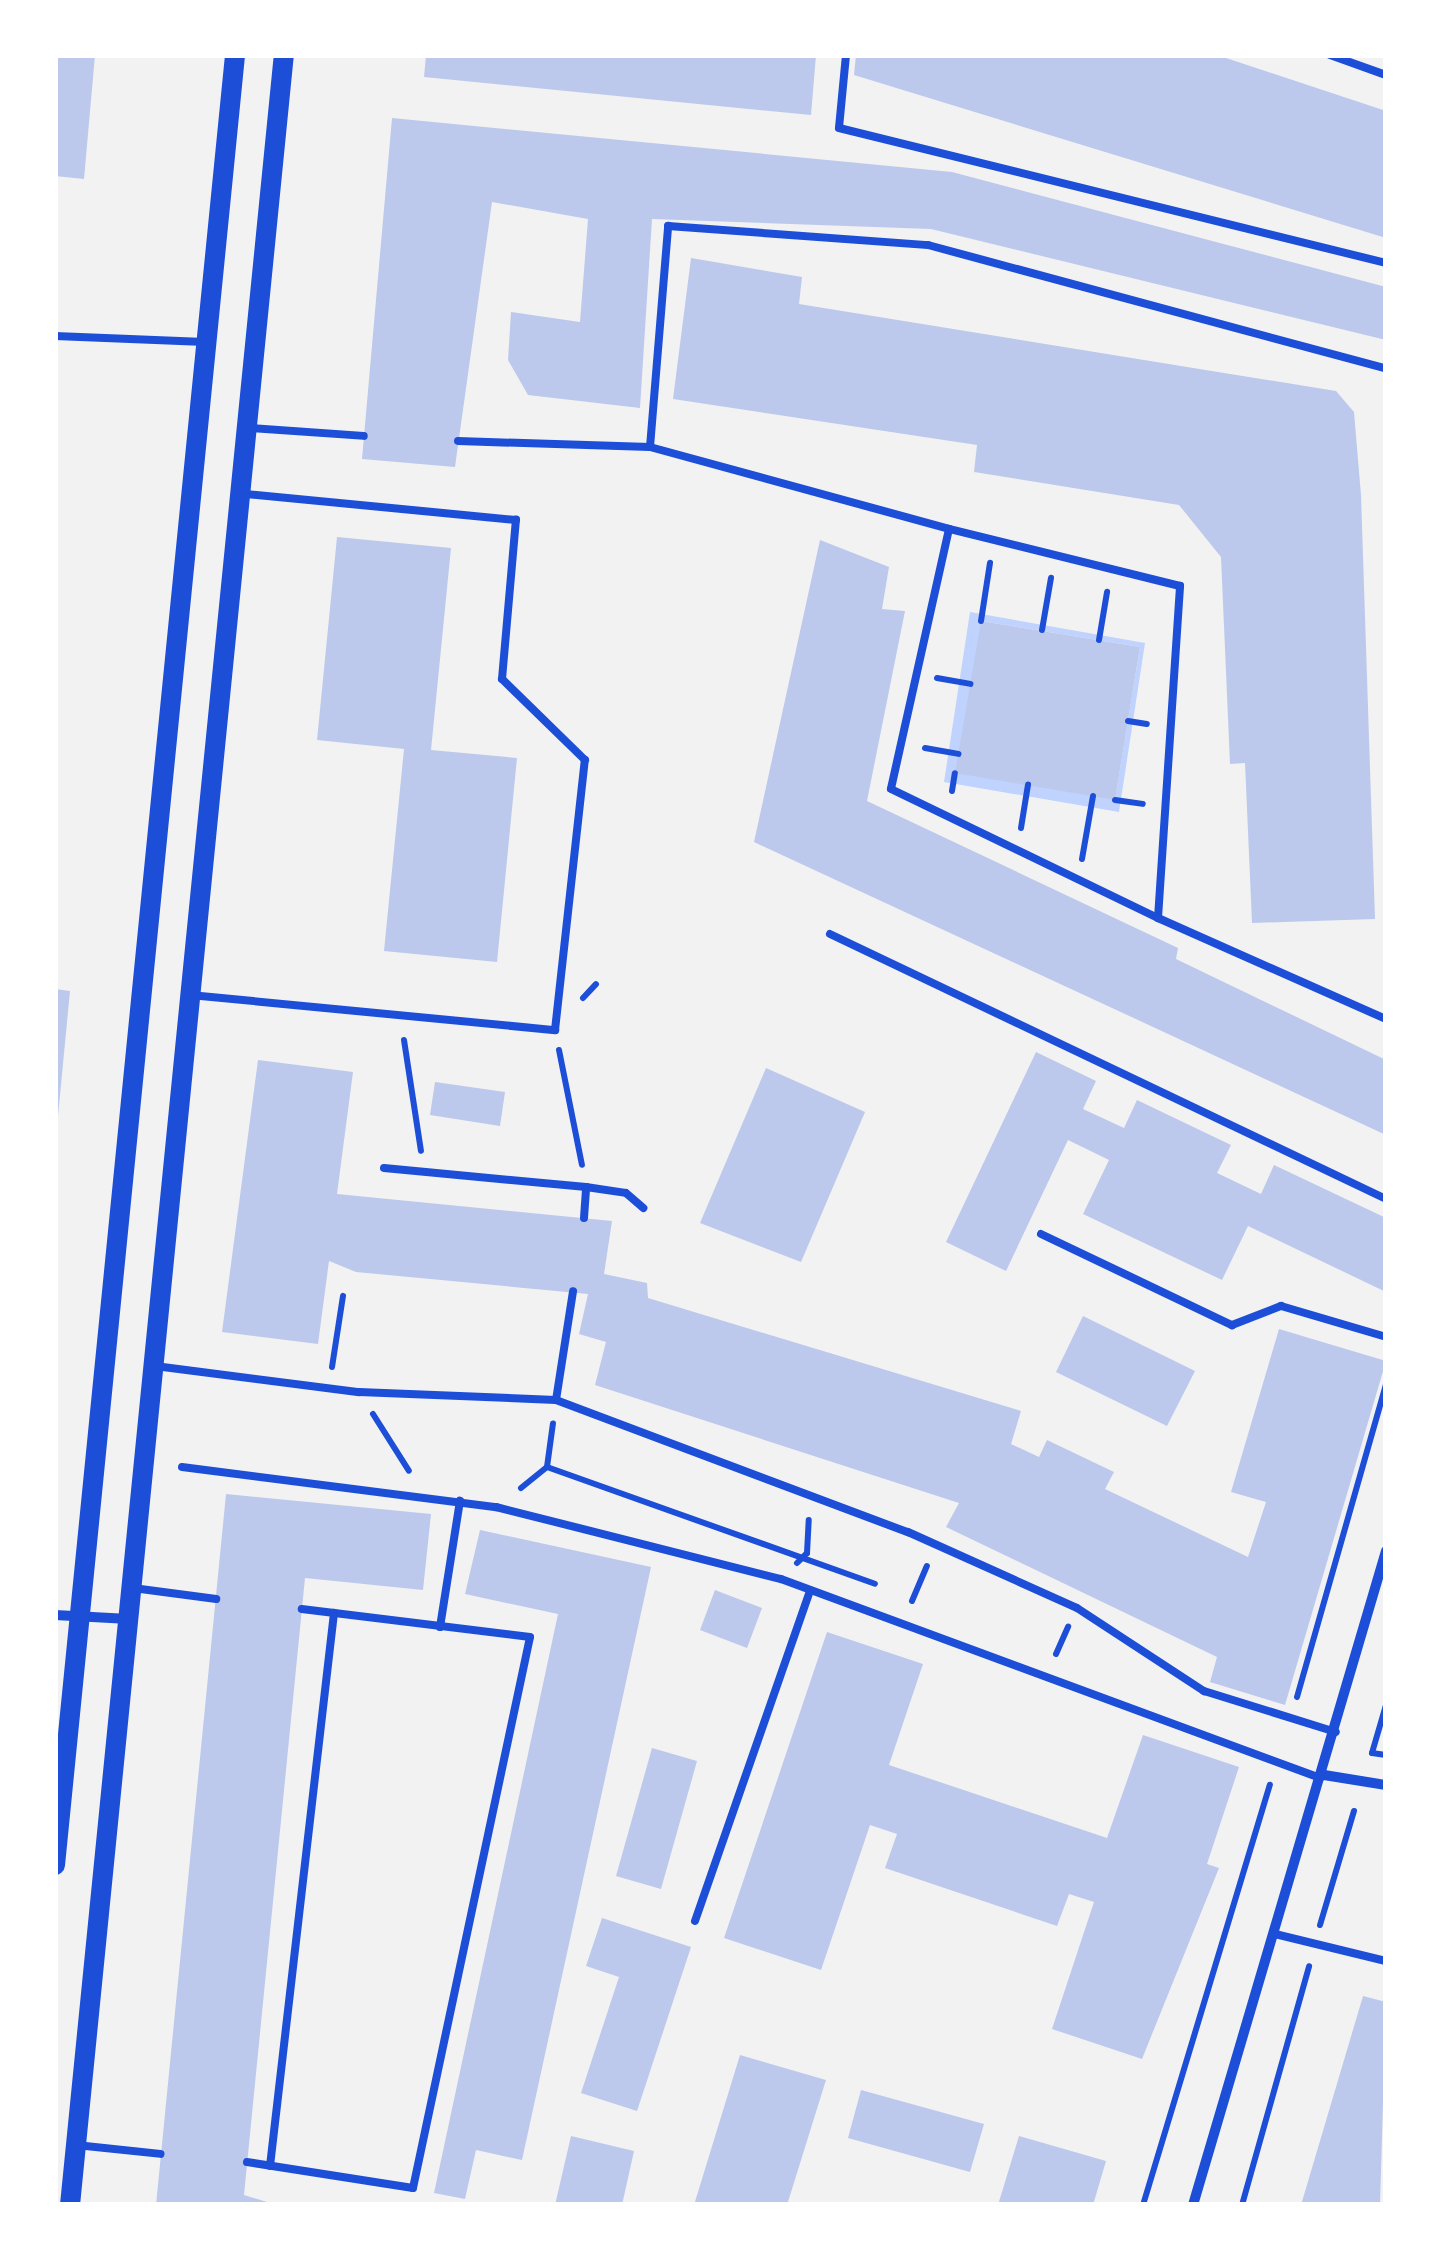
<!DOCTYPE html>
<html>
<head>
<meta charset="utf-8">
<style>
	body { margin:0 }
	#map { position:relative; width:1441px; height:2260px; overflow:hidden; background:#f2f2f2; font-family:"PT Sans",sans-serif }
	div>[style] { position:absolute }
	[style*='--x'] { left:calc(var(--x)*1px); top:calc(var(--y)*1px); width:calc(var(--w)*1px); rotate:calc(var(--a)*1deg) }
	.water>* { inset:0; background:#bfd3fe }
	.building>* { inset:0; background:#bdc9ec }
	.path>* { height:6px; margin:-3px; padding:0 3px; transform-origin:3px; border-radius:3px; background:#1d4ed8 }
	.service>* { height:8px; margin:-4px; padding:0 4px; transform-origin:4px; border-radius:4px; background:#1d4ed8 }
	.minor>* { height:10px; margin:-5px; padding:0 5px; transform-origin:5px; border-radius:5px; background:#1d4ed8 }
	.secondary>* { height:20px; margin:-10px; padding:0 10px; transform-origin:10px; border-radius:10px; background:#1d4ed8 }
	span { translate:-50% -50%; white-space:nowrap; text-align:center; line-height:1.15; -webkit-text-stroke:8px #fff; paint-order:stroke }
	.frame { position:absolute; inset:0; border:58px solid #fff; pointer-events:none }
</style>
</head>
<body>
<div id="map">
	<div class="water">
		<div style="clip-path:polygon(evenodd,970px 612px,1145px 643px,1119px 812px,944px 782px,970px 612px,981px 621px,1140px 647px,1115px 799px,981px 621px)"></div>
	</div>
	<div class="building">
		<div style="clip-path:polygon(55px 55px,95px 55px,84px 179px,55px 176px)"></div>
		<div style="clip-path:polygon(426px 55px,816px 55px,811px 115px,424px 77px)"></div>
		<div style="clip-path:polygon(856px 55px,1217px 55px,1386px 111px,1386px 238px,854px 75px)"></div>
		<div style="clip-path:polygon(392px 118px,952px 172px,1386px 287px,1386px 340px,931px 229px,652px 219px,640px 408px,528px 395px,508px 360px,511px 312px,580px 322px,588px 219px,492px 202px,455px 467px,362px 459px)"></div>
		<div style="clip-path:polygon(691px 258px,802px 277px,799px 304px,1336px 391px,1354px 412px,1361px 495px,1375px 919px,1252px 923px,1245px 763px,1230px 764px,1221px 557px,1179px 505px,974px 472px,977px 445px,673px 399px)"></div>
		<div style="clip-path:polygon(337px 537px,451px 548px,431px 750px,517px 758px,497px 962px,384px 951px,404px 749px,317px 740px)"></div>
		<div style="clip-path:polygon(820px 540px,889px 567px,882px 609px,905px 611px,867px 801px,1178px 948px,1176px 959px,1386px 1060px,1386px 1135px,754px 842px)"></div>
		<div style="clip-path:polygon(981px 621px,1140px 647px,1115px 800px,955px 773px)"></div>
		<div style="clip-path:polygon(55px 989px,70px 991px,58px 1116px,55px 1116px)"></div>
		<div style="clip-path:polygon(1036px 1052px,1096px 1081px,1083px 1109px,1124px 1128px,1137px 1100px,1231px 1145px,1217px 1173px,1261px 1194px,1274px 1165px,1386px 1218px,1386px 1292px,1248px 1226px,1222px 1280px,1083px 1214px,1109px 1160px,1068px 1140px,1006px 1271px,946px 1242px)"></div>
		<div style="clip-path:polygon(258px 1060px,353px 1072px,337px 1194px,612px 1221px,604px 1274px,647px 1283px,648px 1298px,1021px 1411px,1011px 1444px,1039px 1457px,1047px 1440px,1114px 1472px,1105px 1489px,1248px 1557px,1266px 1502px,1231px 1492px,1279px 1329px,1386px 1361px,1285px 1705px,1210px 1682px,1217px 1657px,946px 1527px,959px 1503px,595px 1385px,606px 1342px,579px 1334px,588px 1294px,356px 1272px,329px 1261px,318px 1344px,222px 1332px)"></div>
		<div style="clip-path:polygon(766px 1068px,865px 1112px,801px 1262px,700px 1223px)"></div>
		<div style="clip-path:polygon(435px 1082px,505px 1092px,500px 1126px,430px 1115px)"></div>
		<div style="clip-path:polygon(1083px 1316px,1195px 1371px,1167px 1426px,1056px 1372px)"></div>
		<div style="clip-path:polygon(226px 1494px,431px 1514px,423px 1590px,305px 1578px,244px 2195px,277px 2205px,156px 2205px)"></div>
		<div style="clip-path:polygon(480px 1530px,651px 1567px,522px 2160px,476px 2150px,465px 2199px,434px 2193px,558px 1614px,465px 1594px)"></div>
		<div style="clip-path:polygon(715px 1590px,762px 1608px,747px 1648px,700px 1630px)"></div>
		<div style="clip-path:polygon(827px 1632px,923px 1664px,889px 1765px,1107px 1838px,1143px 1735px,1239px 1767px,1207px 1864px,1219px 1868px,1142px 2059px,1052px 2029px,1094px 1902px,1069px 1894px,1057px 1926px,885px 1868px,897px 1834px,870px 1825px,821px 1970px,724px 1938px)"></div>
		<div style="clip-path:polygon(652px 1748px,697px 1761px,661px 1889px,616px 1876px)"></div>
		<div style="clip-path:polygon(602px 1918px,691px 1947px,637px 2111px,581px 2093px,619px 1977px,586px 1966px)"></div>
		<div style="clip-path:polygon(1363px 1996px,1386px 2002px,1380px 2205px,1301px 2205px)"></div>
		<div style="clip-path:polygon(740px 2055px,826px 2080px,787px 2205px,694px 2205px)"></div>
		<div style="clip-path:polygon(861px 2090px,984px 2124px,970px 2172px,848px 2138px)"></div>
		<div style="clip-path:polygon(571px 2136px,634px 2151px,622px 2205px,555px 2205px)"></div>
		<div style="clip-path:polygon(1019px 2136px,1106px 2161px,1093px 2205px,998px 2205px)"></div>
	</div>
	<div class="path">
		<div style="--x:981;--y:621;--w:59;--a:-81.2"></div>
		<div style="--x:1042;--y:630;--w:53;--a:-80.2"></div>
		<div style="--x:1099;--y:640;--w:49;--a:-80.5"></div>
		<div style="--x:937;--y:678;--w:34;--a:10"></div>
		<div style="--x:1128;--y:721;--w:19;--a:9"></div>
		<div style="--x:925;--y:748;--w:34;--a:10"></div>
		<div style="--x:952;--y:791;--w:18;--a:-81"></div>
		<div style="--x:1115;--y:800;--w:28;--a:8"></div>
		<div style="--x:1021;--y:828;--w:44;--a:-80.8"></div>
		<div style="--x:1082;--y:859;--w:64;--a:-80.1"></div>
		<div style="--x:583;--y:998;--w:19;--a:-47"></div>
		<div style="--x:404;--y:1040;--w:112;--a:81.3"></div>
		<div style="--x:559;--y:1050;--w:117;--a:78.7"></div>
		<div style="--x:332;--y:1367;--w:72;--a:-81.2"></div>
		<div style="--x:373;--y:1414;--w:67;--a:57.7"></div>
		<div style="--x:547;--y:1467;--w:348;--a:19.6"></div>
		<div style="--x:521;--y:1488;--w:33;--a:-39"></div>
		<div style="--x:547;--y:1467;--w:44;--a:-82.2"></div>
		<div style="--x:797;--y:1563;--w:14;--a:-45"></div>
		<div style="--x:807;--y:1553;--w:33;--a:-87"></div>
		<div style="--x:912;--y:1601;--w:38;--a:-67"></div>
		<div style="--x:1056;--y:1654;--w:30;--a:-66"></div>
		<div style="--x:1297;--y:1697;--w:325;--a:-74.1"></div>
		<div style="--x:1386;--y:1705;--w:50;--a:106.3"></div>
		<div style="--x:1372;--y:1753;--w:14;--a:8"></div>
		<div style="--x:1320;--y:1925;--w:119;--a:-73.4"></div>
		<div style="--x:1143;--y:2205;--w:439;--a:-73.2"></div>
		<div style="--x:1242;--y:2205;--w:248;--a:-74.3"></div>
	</div>
	<div class="service">
		<div style="--x:846;--y:55;--w:73;--a:95.5"></div>
		<div style="--x:839;--y:128;--w:563;--a:13.86"></div>
		<div style="--x:1330;--y:55;--w:59;--a:19.7"></div>
		<div style="--x:55;--y:336;--w:150;--a:2.3"></div>
		<div style="--x:251;--y:428;--w:113;--a:4"></div>
		<div style="--x:458;--y:441;--w:192;--a:1.8"></div>
		<div style="--x:650;--y:447;--w:222;--a:-85.3"></div>
		<div style="--x:668;--y:226;--w:261;--a:4.2"></div>
		<div style="--x:928;--y:245;--w:474;--a:15.1"></div>
		<div style="--x:650;--y:447;--w:310;--a:15.3"></div>
		<div style="--x:1158;--y:918;--w:333;--a:-86.2"></div>
		<div style="--x:1180;--y:586;--w:238;--a:-166.1"></div>
		<div style="--x:949;--y:529;--w:266;--a:102.6"></div>
		<div style="--x:891;--y:789;--w:297;--a:25.8"></div>
		<div style="--x:1158;--y:918;--w:249;--a:23.9"></div>
		<div style="--x:830;--y:934;--w:616;--a:25.48"></div>
		<div style="--x:190;--y:995;--w:367;--a:5.5"></div>
		<div style="--x:555;--y:1030;--w:272;--a:-83.7"></div>
		<div style="--x:585;--y:760;--w:116;--a:-135.7"></div>
		<div style="--x:502;--y:679;--w:160;--a:-85"></div>
		<div style="--x:516;--y:520;--w:272;--a:-174.5"></div>
		<div style="--x:384;--y:1168;--w:203;--a:5.4"></div>
		<div style="--x:584;--y:1218;--w:31;--a:-86"></div>
		<div style="--x:586;--y:1187;--w:40;--a:8.5"></div>
		<div style="--x:626;--y:1193;--w:23;--a:41"></div>
		<div style="--x:1041;--y:1234;--w:212;--a:25.5"></div>
		<div style="--x:1232;--y:1325;--w:53;--a:-21.2"></div>
		<div style="--x:1281;--y:1306;--w:109;--a:16.4"></div>
		<div style="--x:155;--y:1366;--w:206;--a:7.3"></div>
		<div style="--x:359;--y:1392;--w:197;--a:2.3"></div>
		<div style="--x:556;--y:1400;--w:110;--a:-81.1"></div>
		<div style="--x:556;--y:1400;--w:376;--a:20.6"></div>
		<div style="--x:908;--y:1532;--w:185;--a:24.2"></div>
		<div style="--x:1077;--y:1608;--w:152;--a:33.2"></div>
		<div style="--x:1204;--y:1691;--w:138;--a:17.3"></div>
		<div style="--x:182;--y:1467;--w:317;--a:7.3"></div>
		<div style="--x:496;--y:1507;--w:294;--a:14.2"></div>
		<div style="--x:781;--y:1579;--w:575;--a:20.26"></div>
		<div style="--x:133;--y:1588;--w:84;--a:7.5"></div>
		<div style="--x:440;--y:1627;--w:128;--a:-81"></div>
		<div style="--x:695;--y:1921;--w:350;--a:-70.8"></div>
		<div style="--x:1275;--y:1934;--w:114;--a:13.7"></div>
		<div style="--x:76;--y:2145;--w:85;--a:6"></div>
		<div style="--x:247;--y:2162;--w:168;--a:8.9"></div>
		<div style="--x:413;--y:2188;--w:563;--a:-78.01"></div>
		<div style="--x:530;--y:1637;--w:230;--a:-173"></div>
		<div style="--x:270;--y:2166;--w:557;--a:-83.4"></div>
	</div>
	<div class="minor">
		<div style="--x:55;--y:1615;--w:74;--a:3.1"></div>
		<div style="--x:1324;--y:1775;--w:63;--a:9.2"></div>
		<div style="--x:1193;--y:2205;--w:682;--a:-73.56"></div>
	</div>
	<div class="secondary">
		<div style="--x:55;--y:1865;--w:1819;--a:-84.32"></div>
		<div style="--x:70;--y:2205;--w:2161;--a:-84.32"></div>
	</div>
	<div class="frame"></div>
</div>
</body>
</html>
